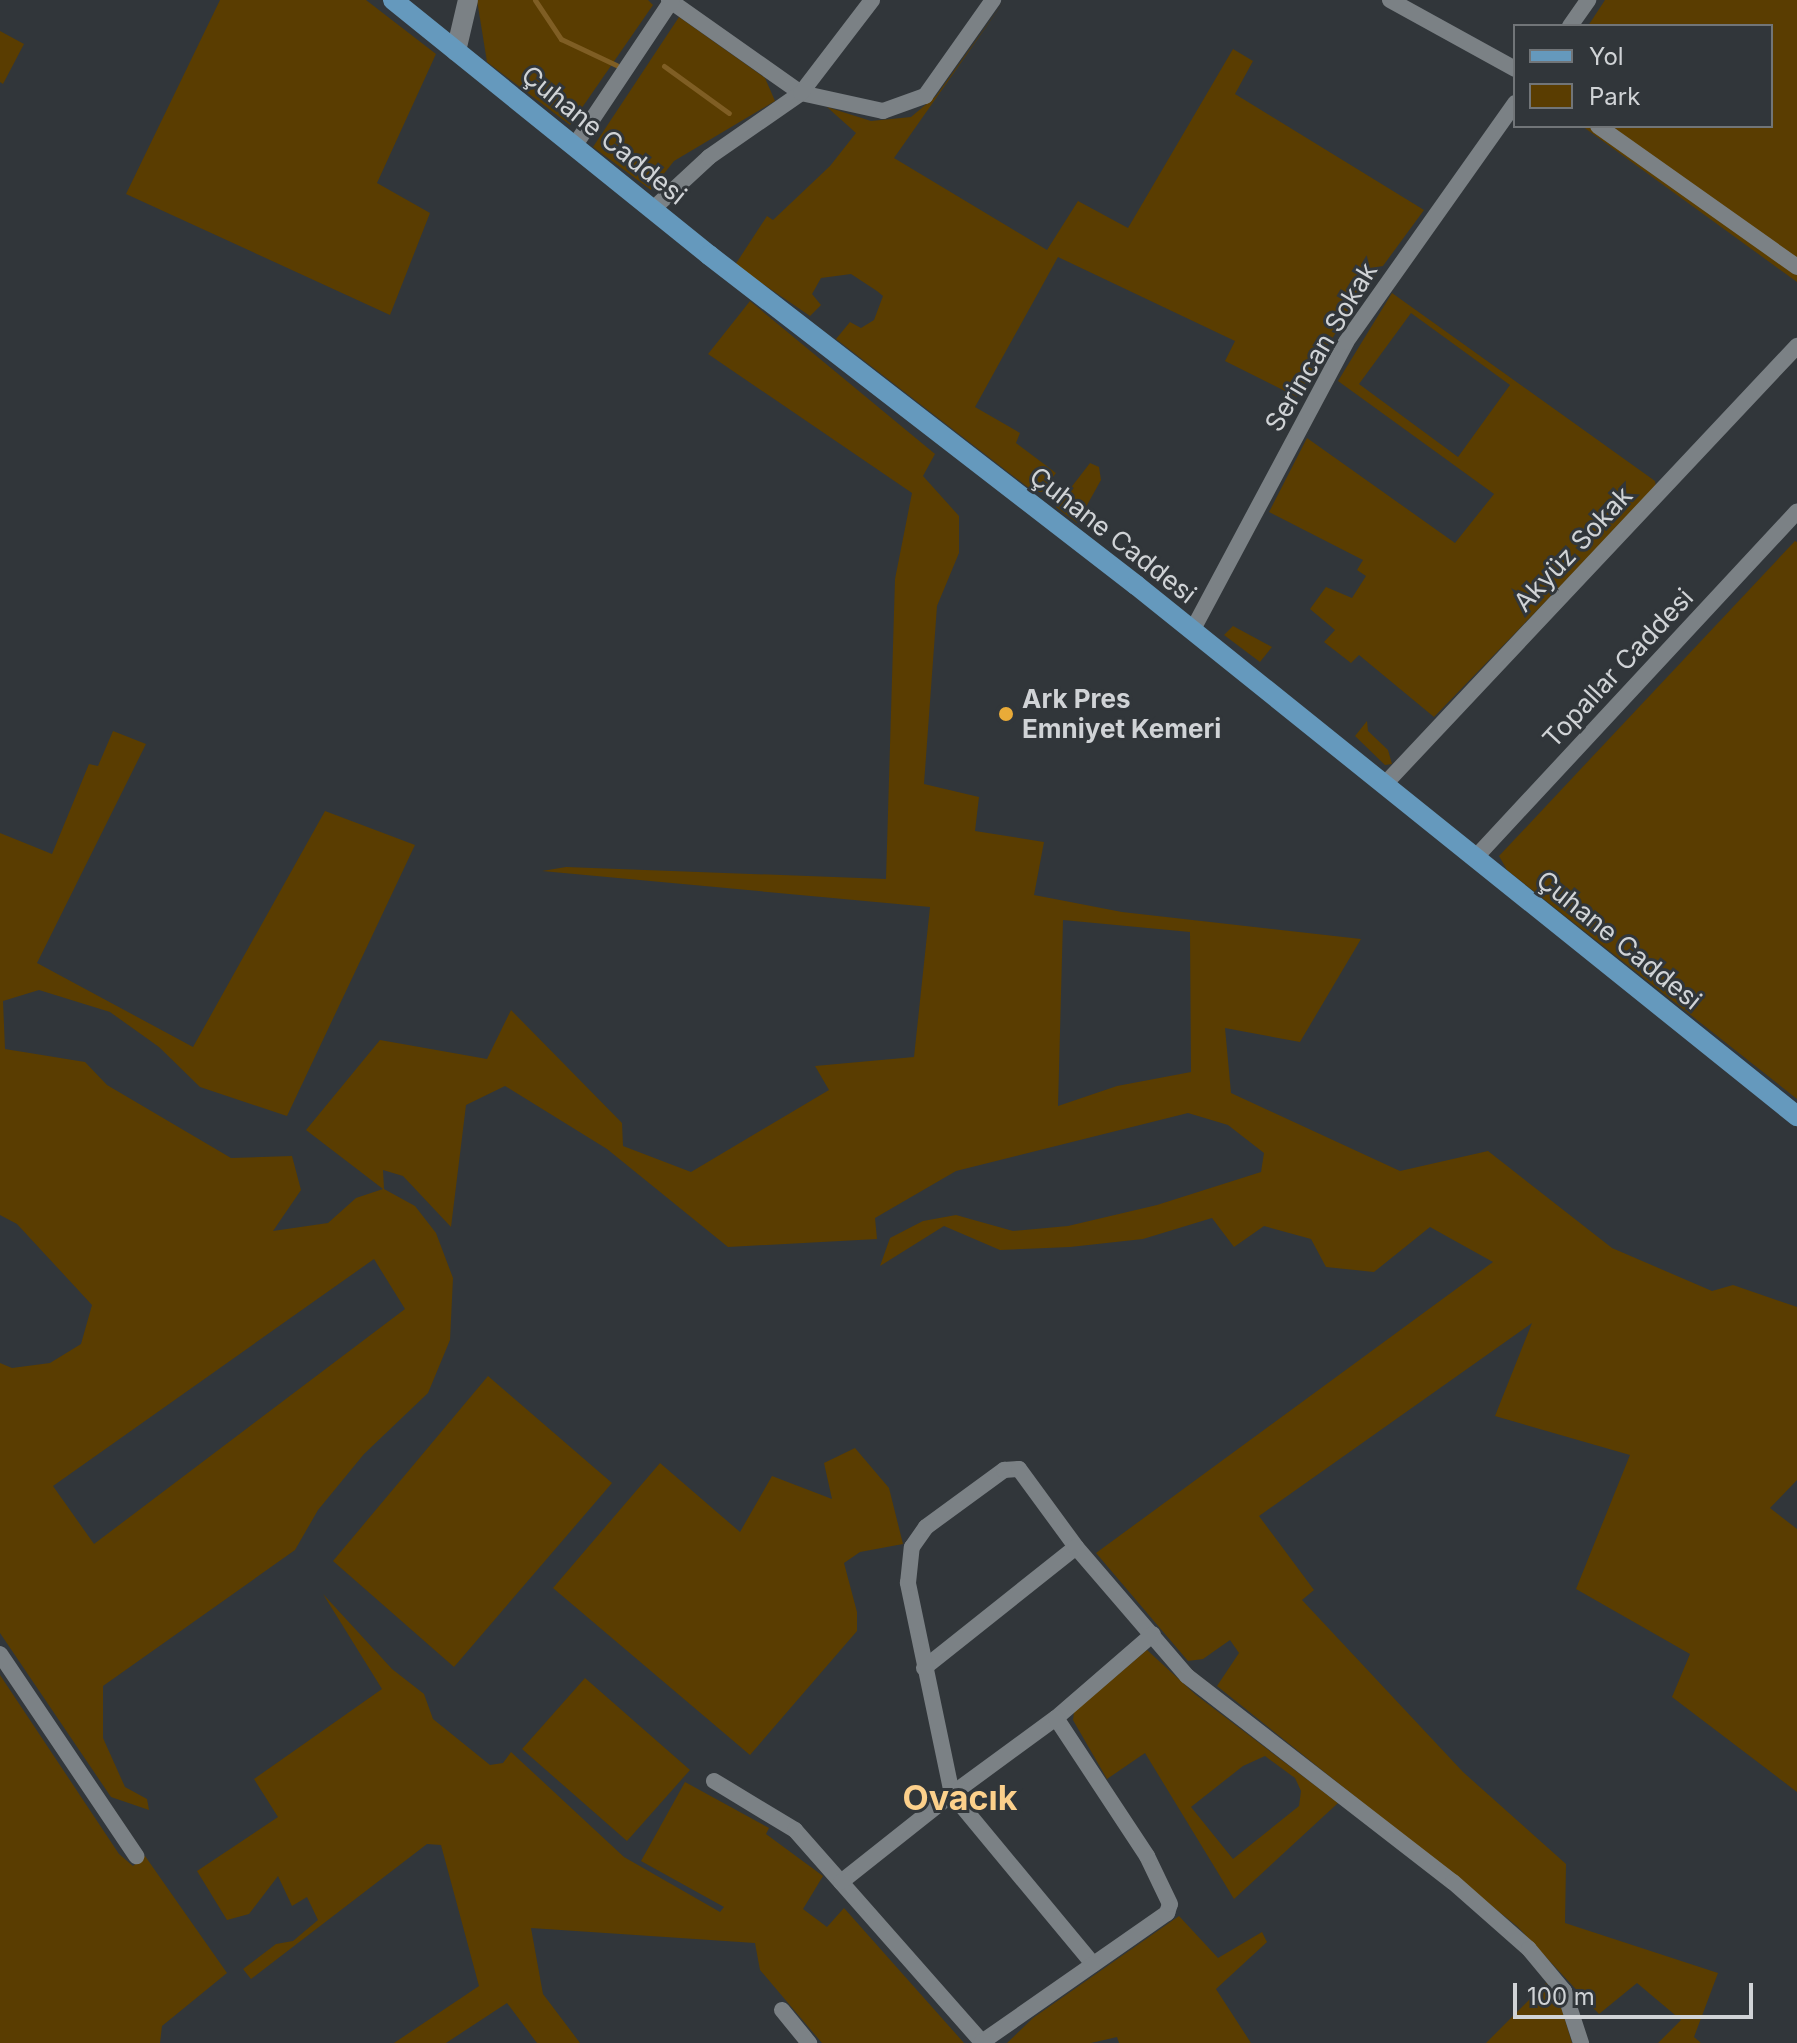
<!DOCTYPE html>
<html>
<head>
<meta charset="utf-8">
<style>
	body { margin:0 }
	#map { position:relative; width:1797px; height:2043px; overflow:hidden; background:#31363a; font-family:Inter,sans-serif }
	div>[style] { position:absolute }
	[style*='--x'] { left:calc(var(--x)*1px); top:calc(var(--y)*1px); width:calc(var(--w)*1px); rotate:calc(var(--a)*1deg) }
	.green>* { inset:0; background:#5a3d01 }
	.stream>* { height:5px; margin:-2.5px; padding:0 2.5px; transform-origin:2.5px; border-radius:2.5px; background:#7f5e24 }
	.street>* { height:16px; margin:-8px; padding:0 8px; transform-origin:8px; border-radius:8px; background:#7b8185 }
	.secondary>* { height:20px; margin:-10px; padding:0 10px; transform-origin:10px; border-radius:10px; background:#7b8185 }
	.primary>* { height:20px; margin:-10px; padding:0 10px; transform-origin:10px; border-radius:10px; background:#6599bd }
	.dots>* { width:22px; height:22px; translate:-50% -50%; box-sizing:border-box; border:4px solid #31363a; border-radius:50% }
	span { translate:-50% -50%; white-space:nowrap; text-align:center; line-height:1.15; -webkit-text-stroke:6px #31363a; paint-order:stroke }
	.street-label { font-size:26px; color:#d0d3d6 }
	.poi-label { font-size:26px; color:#d0d3d6; font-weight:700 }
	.left { translate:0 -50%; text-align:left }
	.district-label { font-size:34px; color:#fcd08b; font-weight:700 }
	.legend { position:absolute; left:1513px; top:24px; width:260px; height:104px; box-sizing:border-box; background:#31363a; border:2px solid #717578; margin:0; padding:10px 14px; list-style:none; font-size:24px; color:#d0d3d6 }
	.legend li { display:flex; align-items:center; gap:16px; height:40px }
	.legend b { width:40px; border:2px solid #717578 }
	.scale { position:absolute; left:1513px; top:1983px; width:240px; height:36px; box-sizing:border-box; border:4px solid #d0d3d6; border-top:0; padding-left:10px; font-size:24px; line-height:28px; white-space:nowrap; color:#d0d3d6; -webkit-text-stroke:6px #31363a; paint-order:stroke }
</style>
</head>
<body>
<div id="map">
	<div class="green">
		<div style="clip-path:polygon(220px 0,366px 0,436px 54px,377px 183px,430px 213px,390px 315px,126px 194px)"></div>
		<div style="clip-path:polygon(477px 0,648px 0,653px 5px,570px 125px,487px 62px)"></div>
		<div style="clip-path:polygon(1005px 0,894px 158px,1047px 250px,1078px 201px,1128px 228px,1233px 49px,1253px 61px,1235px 94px,1424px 210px,1344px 319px,1297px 397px,1225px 361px,1235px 341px,1058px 257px,975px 407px,1020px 433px,1016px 443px,1056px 473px,1042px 492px,1034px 492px,836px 339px,850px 322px,861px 328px,874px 320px,883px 296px,877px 291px,851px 274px,821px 278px,812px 294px,821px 305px,810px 316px,735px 265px,767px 216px,773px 220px,830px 166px,856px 133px,827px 107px,871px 121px,911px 117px,936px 96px)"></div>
		<div style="clip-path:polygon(1605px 0,1797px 0,1797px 282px,1582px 126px,1771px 126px,1771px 26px,1588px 26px)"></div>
		<div style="clip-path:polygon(679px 17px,765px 78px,775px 101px,674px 161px,651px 190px,593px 147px)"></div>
		<div style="clip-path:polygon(0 31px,24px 44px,3px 84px,0 82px)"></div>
		<div style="clip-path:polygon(evenodd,1392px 293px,1655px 481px,1656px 487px,1434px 717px,1359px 655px,1351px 663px,1324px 642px,1335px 630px,1310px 609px,1326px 587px,1352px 598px,1366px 576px,1357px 570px,1363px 560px,1269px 512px,1307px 438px,1455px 543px,1494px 494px,1338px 381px,1392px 293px,1411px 313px,1510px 385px,1458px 457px,1359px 384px,1411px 313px)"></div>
		<div style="clip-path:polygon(evenodd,750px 301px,935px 454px,923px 476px,959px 516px,959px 553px,937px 606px,924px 784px,979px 797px,975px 831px,1044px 842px,1034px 895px,1122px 912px,1361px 939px,1300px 1042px,1225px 1028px,1231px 1093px,1400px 1171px,1488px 1151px,1612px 1248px,1712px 1291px,1733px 1285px,1797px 1307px,1797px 1480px,1770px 1508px,1797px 1529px,1797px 1792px,1672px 1697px,1690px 1654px,1576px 1589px,1630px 1455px,1495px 1416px,1532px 1323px,1259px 1516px,1314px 1590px,1302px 1600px,1463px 1772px,1566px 1864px,1565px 1923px,1718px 1973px,1694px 2037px,1701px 2043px,1658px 2043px,1681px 2020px,1637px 1983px,1599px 2014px,1518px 1927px,1217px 1686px,1239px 1653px,1230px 1640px,1203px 1659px,1188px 1661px,1096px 1553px,1493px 1262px,1430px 1227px,1374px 1272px,1326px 1267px,1311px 1239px,1264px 1226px,1234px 1247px,1212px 1218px,1143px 1239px,1070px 1247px,1000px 1250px,944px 1226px,880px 1266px,890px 1238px,923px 1221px,956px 1215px,1013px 1231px,1068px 1226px,1157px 1205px,1261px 1172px,1264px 1153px,1228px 1125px,1188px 1113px,956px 1171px,875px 1218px,877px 1239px,728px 1247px,607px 1149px,505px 1086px,466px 1105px,451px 1227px,403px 1176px,383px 1170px,384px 1189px,415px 1206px,436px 1233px,453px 1278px,450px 1340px,428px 1393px,364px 1454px,318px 1510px,295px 1550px,103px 1686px,103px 1738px,125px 1787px,147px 1799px,149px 1810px,111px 1797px,0 1633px,0 1363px,12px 1368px,50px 1363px,81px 1344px,92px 1305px,17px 1224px,0 1215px,0 833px,52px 854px,89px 764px,98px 766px,113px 731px,146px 744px,37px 963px,193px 1047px,325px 811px,415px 845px,287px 1116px,200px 1087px,159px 1047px,110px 1012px,39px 990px,3px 1001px,5px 1049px,85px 1062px,107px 1085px,231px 1158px,292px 1156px,301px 1190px,273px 1231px,328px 1223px,356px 1198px,383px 1189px,306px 1130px,380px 1040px,487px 1059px,511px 1010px,622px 1123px,623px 1146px,691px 1172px,829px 1090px,815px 1066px,914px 1057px,930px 907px,542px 871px,566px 867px,886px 879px,895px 579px,912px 493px,708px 354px,750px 301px,1063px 920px,1190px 932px,1191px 1072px,1117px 1086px,1058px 1106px,1063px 920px,750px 301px,374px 1259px,405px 1309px,94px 1544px,53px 1486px,374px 1259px)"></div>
		<div style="clip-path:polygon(1090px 463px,1099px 467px,1101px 480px,1077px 523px,1056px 507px)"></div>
		<div style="clip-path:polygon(1795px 541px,1797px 542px,1797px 1099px,1507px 870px,1499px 856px)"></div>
		<div style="clip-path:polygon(1233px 626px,1272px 647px,1260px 662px,1224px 635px)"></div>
		<div style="clip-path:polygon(1367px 721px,1368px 731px,1388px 750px,1392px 764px,1385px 765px,1355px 736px)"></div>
		<div style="clip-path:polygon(488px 1376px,612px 1483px,454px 1667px,333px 1561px)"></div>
		<div style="clip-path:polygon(855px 1448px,889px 1488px,903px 1544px,860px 1552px,844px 1563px,857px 1612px,857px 1631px,750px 1755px,553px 1588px,660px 1463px,740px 1532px,772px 1476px,832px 1499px,824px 1463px)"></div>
		<div style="clip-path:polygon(323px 1594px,392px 1669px,424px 1694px,433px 1719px,490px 1765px,503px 1763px,511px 1752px,624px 1857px,720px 1912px,724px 1907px,641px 1861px,685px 1782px,769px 1828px,766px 1834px,823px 1876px,803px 1909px,827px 1927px,844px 1908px,964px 2043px,822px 2043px,760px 1970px,755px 1943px,531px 1928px,543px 1994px,580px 2043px,537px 2043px,507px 2003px,446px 2043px,394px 2043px,479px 1986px,441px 1845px,427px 1844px,251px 1979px,243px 1969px,276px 1944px,293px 1941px,318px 1920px,307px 1897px,292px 1906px,278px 1876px,249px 1914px,227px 1920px,197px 1871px,278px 1817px,254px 1779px,382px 1689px)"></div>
		<div style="clip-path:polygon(evenodd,1147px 1650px,1196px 1695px,1338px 1803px,1234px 1899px,1145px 1753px,1107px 1779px,1073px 1720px,1074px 1712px,1147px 1650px,1265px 1756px,1295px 1778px,1301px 1791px,1299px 1806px,1233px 1859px,1191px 1807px,1243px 1766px,1265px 1756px)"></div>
		<div style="clip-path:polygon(0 1675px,119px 1854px,133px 1866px,145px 1856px,227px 1973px,162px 2026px,160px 2043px,0 2043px)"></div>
		<div style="clip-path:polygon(585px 1678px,690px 1770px,627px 1841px,522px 1749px)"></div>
		<div style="clip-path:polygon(1179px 1916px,1218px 1958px,1262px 1932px,1267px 1942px,1216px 1989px,1251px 2043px,1119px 2043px,1117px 2037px,1091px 2043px,1007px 2043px,1033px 2018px)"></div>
		<div style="clip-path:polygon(1546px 1983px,1558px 1997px,1572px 2043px,1486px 2043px)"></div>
	</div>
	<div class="stream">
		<div style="--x:535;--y:0;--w:47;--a:56.3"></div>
		<div style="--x:561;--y:39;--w:61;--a:25.3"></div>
		<div style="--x:664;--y:66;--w:80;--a:35.9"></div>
	</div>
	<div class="street">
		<div style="--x:669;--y:0;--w:161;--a:35.2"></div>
		<div style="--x:801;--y:93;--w:84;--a:12.4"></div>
		<div style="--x:883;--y:111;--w:45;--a:-19.7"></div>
		<div style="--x:925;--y:96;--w:118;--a:-54.7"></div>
		<div style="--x:1390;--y:0;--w:143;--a:28.9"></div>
		<div style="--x:1570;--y:26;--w:32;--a:-55"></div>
		<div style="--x:1598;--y:126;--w:244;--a:35.3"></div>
		<div style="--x:575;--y:145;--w:174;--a:-56.2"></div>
		<div style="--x:654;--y:208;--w:75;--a:-42.8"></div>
		<div style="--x:709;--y:157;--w:112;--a:-34.8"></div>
		<div style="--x:801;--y:93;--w:117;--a:-52.6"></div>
		<div style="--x:1192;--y:631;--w:327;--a:-61.9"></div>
		<div style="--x:1346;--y:342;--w:293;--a:-54.7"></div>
		<div style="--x:1384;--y:785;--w:603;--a:-46.75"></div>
		<div style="--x:1475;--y:858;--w:473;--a:-47.1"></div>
		<div style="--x:0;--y:1654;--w:244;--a:56"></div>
		<div style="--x:924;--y:1668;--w:194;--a:-38.5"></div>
		<div style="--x:714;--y:1781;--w:95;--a:31.2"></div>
		<div style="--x:795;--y:1830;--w:284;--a:48.6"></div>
		<div style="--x:841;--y:1882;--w:142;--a:-38.4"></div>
		<div style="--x:952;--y:1794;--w:216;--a:-101.8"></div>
		<div style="--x:908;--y:1583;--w:36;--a:-84"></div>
		<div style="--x:912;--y:1547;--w:24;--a:-55"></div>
		<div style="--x:926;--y:1527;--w:97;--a:-36.2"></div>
		<div style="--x:1004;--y:1470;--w:15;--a:-4"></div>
		<div style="--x:1019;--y:1469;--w:97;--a:53.8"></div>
		<div style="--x:1076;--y:1547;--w:170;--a:49.3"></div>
		<div style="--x:1187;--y:1676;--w:336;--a:37.8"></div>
		<div style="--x:1453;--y:1882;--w:101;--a:41.4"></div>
		<div style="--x:1529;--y:1949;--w:55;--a:50.2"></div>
		<div style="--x:1564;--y:1991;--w:55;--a:71.9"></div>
		<div style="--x:1093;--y:1964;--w:221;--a:-129.7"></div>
		<div style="--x:952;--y:1794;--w:129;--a:-36.2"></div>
		<div style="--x:1056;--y:1718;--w:128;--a:-40.9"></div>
		<div style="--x:782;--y:2010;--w:43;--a:50.7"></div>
		<div style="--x:982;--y:2042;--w:226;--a:-34.9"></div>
		<div style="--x:1167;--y:1913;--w:9;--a:-72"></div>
		<div style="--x:1170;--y:1904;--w:53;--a:-115.6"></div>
		<div style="--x:1147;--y:1856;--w:165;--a:-123.4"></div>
	</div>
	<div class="secondary">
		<div style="--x:456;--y:51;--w:52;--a:-76.8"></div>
	</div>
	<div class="primary">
		<div style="--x:393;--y:0;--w:406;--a:38.9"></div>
		<div style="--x:709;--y:255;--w:540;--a:37.7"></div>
		<div style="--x:1136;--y:585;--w:848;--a:38.78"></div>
	</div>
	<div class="dots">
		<div style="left:1006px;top:714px;background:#e9ab38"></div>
	</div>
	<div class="street-label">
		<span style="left:604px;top:135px;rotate:39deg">Çuhane Caddesi</span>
		<span style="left:1321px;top:347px;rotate:-59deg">Serincan Sokak</span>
		<span style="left:1113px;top:535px;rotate:38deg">Çuhane Caddesi</span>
		<span style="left:1573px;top:549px;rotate:-47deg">Akyüz Sokak</span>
		<span style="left:1618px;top:668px;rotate:-47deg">Topallar Caddesi</span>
		<span style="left:1619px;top:940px;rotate:39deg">Çuhane Caddesi</span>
	</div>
	<div class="poi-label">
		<span class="left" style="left:1022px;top:714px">Ark Pres<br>Emniyet Kemeri</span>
	</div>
	<div class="district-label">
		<span style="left:960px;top:1798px">Ovacık</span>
	</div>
	<ul class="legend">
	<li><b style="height:10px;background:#6599bd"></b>Yol</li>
	<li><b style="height:22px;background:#5a3d01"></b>Park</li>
	</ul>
	<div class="scale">100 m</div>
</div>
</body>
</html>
